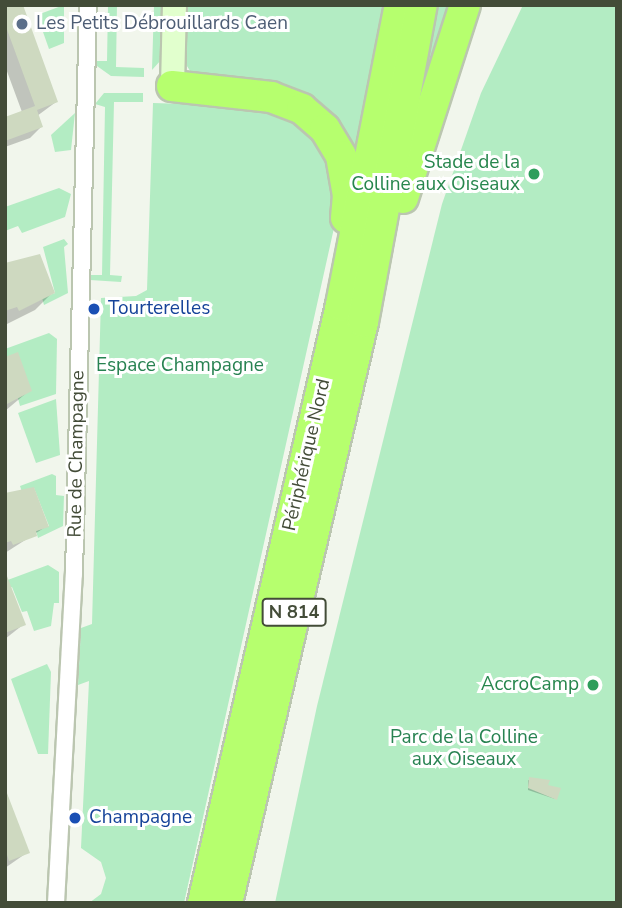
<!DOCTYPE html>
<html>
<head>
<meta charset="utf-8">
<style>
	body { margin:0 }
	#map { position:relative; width:622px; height:908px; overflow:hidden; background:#f1f6ec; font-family:"Nunito Sans",sans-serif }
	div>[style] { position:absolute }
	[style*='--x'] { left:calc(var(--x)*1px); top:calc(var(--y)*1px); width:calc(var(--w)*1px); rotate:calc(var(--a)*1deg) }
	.green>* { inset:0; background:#b3ecc3 }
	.shadow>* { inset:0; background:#0003 }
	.building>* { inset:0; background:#ced9c0 }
	.roads { filter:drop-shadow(2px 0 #bbc6b0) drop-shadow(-2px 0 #bbc6b0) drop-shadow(0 2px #bbc6b0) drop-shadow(0 -2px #bbc6b0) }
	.street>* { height:16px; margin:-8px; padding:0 8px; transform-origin:8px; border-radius:8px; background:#fff }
	.secondary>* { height:23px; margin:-11.5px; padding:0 11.5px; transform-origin:11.5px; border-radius:11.5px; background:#e1ffcd }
	.highway>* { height:30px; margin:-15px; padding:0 15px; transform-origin:15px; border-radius:15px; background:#b6ff6e }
	.dots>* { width:19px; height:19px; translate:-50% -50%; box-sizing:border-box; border:4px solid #fff; border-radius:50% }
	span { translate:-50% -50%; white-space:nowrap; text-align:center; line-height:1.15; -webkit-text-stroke:6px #fff; paint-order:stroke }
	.shield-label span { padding:2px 5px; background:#fff; border:2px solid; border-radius:5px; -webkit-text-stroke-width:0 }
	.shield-label { font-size:18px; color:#434c38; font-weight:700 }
	.service-label { font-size:19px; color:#4e5e75 }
	.left { translate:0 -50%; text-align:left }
	.leisure-label { font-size:19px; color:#27864d }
	.right { translate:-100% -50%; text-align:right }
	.transit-label { font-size:19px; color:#164399 }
	.park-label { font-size:19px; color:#278251 }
	.street-label { font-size:19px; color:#434c38 }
	.frame { position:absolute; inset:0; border:7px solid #434c38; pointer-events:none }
</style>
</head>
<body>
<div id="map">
	<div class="green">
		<div style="clip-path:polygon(64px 5px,64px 43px,49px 49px,37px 15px)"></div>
		<div style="clip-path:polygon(108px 5px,117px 5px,116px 67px,144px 68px,144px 77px,111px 76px,97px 66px,97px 61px,107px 61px)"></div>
		<div style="clip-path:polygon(154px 5px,162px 5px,161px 60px,152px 70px)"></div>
		<div style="clip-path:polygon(186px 5px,386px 5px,359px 167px,343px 141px,194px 77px,185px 63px)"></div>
		<div style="clip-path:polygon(435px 5px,482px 5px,411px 151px)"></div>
		<div style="clip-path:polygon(523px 5px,617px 5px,617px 903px,275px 903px,317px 706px,442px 204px,481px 93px)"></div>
		<div style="clip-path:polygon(104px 93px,143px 93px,143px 102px,114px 102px,110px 275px,122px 276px,121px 282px,90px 280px,90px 275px,102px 275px,105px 107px,95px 104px)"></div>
		<div style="clip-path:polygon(153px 103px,253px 106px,285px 113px,318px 141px,330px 164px,336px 219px,184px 903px,89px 903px,101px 894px,106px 878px,101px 862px,81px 848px,89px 681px,78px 685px,81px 628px,92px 624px,101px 298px,136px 296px,147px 290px)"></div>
		<div style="clip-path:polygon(75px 113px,71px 150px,55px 152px,51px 135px)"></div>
		<div style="clip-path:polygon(59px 188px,71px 194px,65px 217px,22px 233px,18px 226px,5px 231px,5px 207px)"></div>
		<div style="clip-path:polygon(64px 239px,68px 244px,64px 247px,68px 293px,44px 305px,42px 298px,55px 293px,43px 247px)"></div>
		<div style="clip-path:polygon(49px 333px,57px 339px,56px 394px,20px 406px,5px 349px)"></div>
		<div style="clip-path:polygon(56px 399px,60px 455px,36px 463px,18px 413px)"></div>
		<div style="clip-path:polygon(52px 474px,56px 476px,56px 495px,64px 496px,63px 526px,38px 538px,36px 531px,49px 526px,34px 488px,22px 492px,20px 486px)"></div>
		<div style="clip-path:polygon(48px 565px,59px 572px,59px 603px,54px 603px,51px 626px,34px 631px,27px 611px,22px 612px,12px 587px,5px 589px,5px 581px)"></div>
		<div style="clip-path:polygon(47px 664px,51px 672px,48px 754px,38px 754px,11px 679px)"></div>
	</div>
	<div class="shadow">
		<div style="clip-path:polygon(5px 5px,56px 102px,37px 116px,41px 127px,30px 138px,5px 147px,5px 119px,22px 112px,5px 66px)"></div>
		<div style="clip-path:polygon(5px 268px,53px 292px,35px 310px,5px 325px)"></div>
		<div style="clip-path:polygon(5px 357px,30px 390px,5px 411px)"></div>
		<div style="clip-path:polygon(5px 496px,47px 526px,5px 553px)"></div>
		<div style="clip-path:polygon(5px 590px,24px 624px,5px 639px)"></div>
		<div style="clip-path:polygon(528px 780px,546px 787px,555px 799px,528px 790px)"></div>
		<div style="clip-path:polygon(5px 789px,28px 852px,5px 868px)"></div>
	</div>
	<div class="building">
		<div style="clip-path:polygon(5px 5px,23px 5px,58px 102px,37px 110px,43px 127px,5px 141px,5px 117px,35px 106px,5px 24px)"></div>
		<div style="clip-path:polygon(40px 254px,55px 293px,19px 311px,17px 307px,5px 311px,5px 263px)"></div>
		<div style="clip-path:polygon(18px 352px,32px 391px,5px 405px,5px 357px)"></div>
		<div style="clip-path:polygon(34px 487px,49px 527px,36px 531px,37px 536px,13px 545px,11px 541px,5px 543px,5px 493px)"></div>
		<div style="clip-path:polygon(5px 571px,26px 625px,5px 633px)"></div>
		<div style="clip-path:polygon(529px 777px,550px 780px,548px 785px,561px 788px,557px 800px,528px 788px)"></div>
		<div style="clip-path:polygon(5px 788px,30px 853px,9px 861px,5px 849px)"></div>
	</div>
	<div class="roads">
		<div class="street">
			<div style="--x:56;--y:903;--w:329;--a:-86.9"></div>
			<div style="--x:74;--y:574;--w:569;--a:-88.59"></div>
		</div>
		<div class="secondary">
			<div style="--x:172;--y:86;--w:81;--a:-88.6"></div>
		</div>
		<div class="highway">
			<div style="--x:172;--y:86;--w:100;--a:6.3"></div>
			<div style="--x:271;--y:97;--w:33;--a:21"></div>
			<div style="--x:302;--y:109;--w:30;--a:41"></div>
			<div style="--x:325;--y:129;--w:31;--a:59"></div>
			<div style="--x:341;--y:156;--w:40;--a:80"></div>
			<div style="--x:348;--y:195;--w:23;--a:95"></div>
			<div style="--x:403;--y:198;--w:203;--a:-72.2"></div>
			<div style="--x:203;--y:903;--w:614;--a:-77.01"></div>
			<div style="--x:341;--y:305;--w:306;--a:-78.9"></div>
			<div style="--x:227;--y:903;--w:597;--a:-76.83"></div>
			<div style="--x:363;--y:322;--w:322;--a:-79.5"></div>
		</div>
	</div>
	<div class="dots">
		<div style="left:22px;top:24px;background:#5c6f8a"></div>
		<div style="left:534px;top:174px;background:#2e9e5b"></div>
		<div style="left:94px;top:309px;background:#1a4fb4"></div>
		<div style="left:593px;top:685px;background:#2e9e5b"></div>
		<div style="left:75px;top:818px;background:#1a4fb4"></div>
	</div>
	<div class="shield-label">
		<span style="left:294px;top:612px">N 814</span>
	</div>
	<div class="service-label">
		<span class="left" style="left:36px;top:24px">Les Petits Débrouillards Caen</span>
	</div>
	<div class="leisure-label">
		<span class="right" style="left:520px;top:174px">Stade de la<br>Colline aux Oiseaux</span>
		<span class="right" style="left:579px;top:685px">AccroCamp</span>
	</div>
	<div class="transit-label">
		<span class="left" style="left:108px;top:309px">Tourterelles</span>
		<span class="left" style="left:89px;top:818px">Champagne</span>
	</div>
	<div class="park-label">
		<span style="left:180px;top:366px">Espace Champagne</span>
		<span style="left:464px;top:749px">Parc de la Colline<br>aux Oiseaux</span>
	</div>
	<div class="street-label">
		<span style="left:77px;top:454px;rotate:-89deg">Rue de Champagne</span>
		<span style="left:307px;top:455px;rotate:-77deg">Périphérique Nord</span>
	</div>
	<div class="frame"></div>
</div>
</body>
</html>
